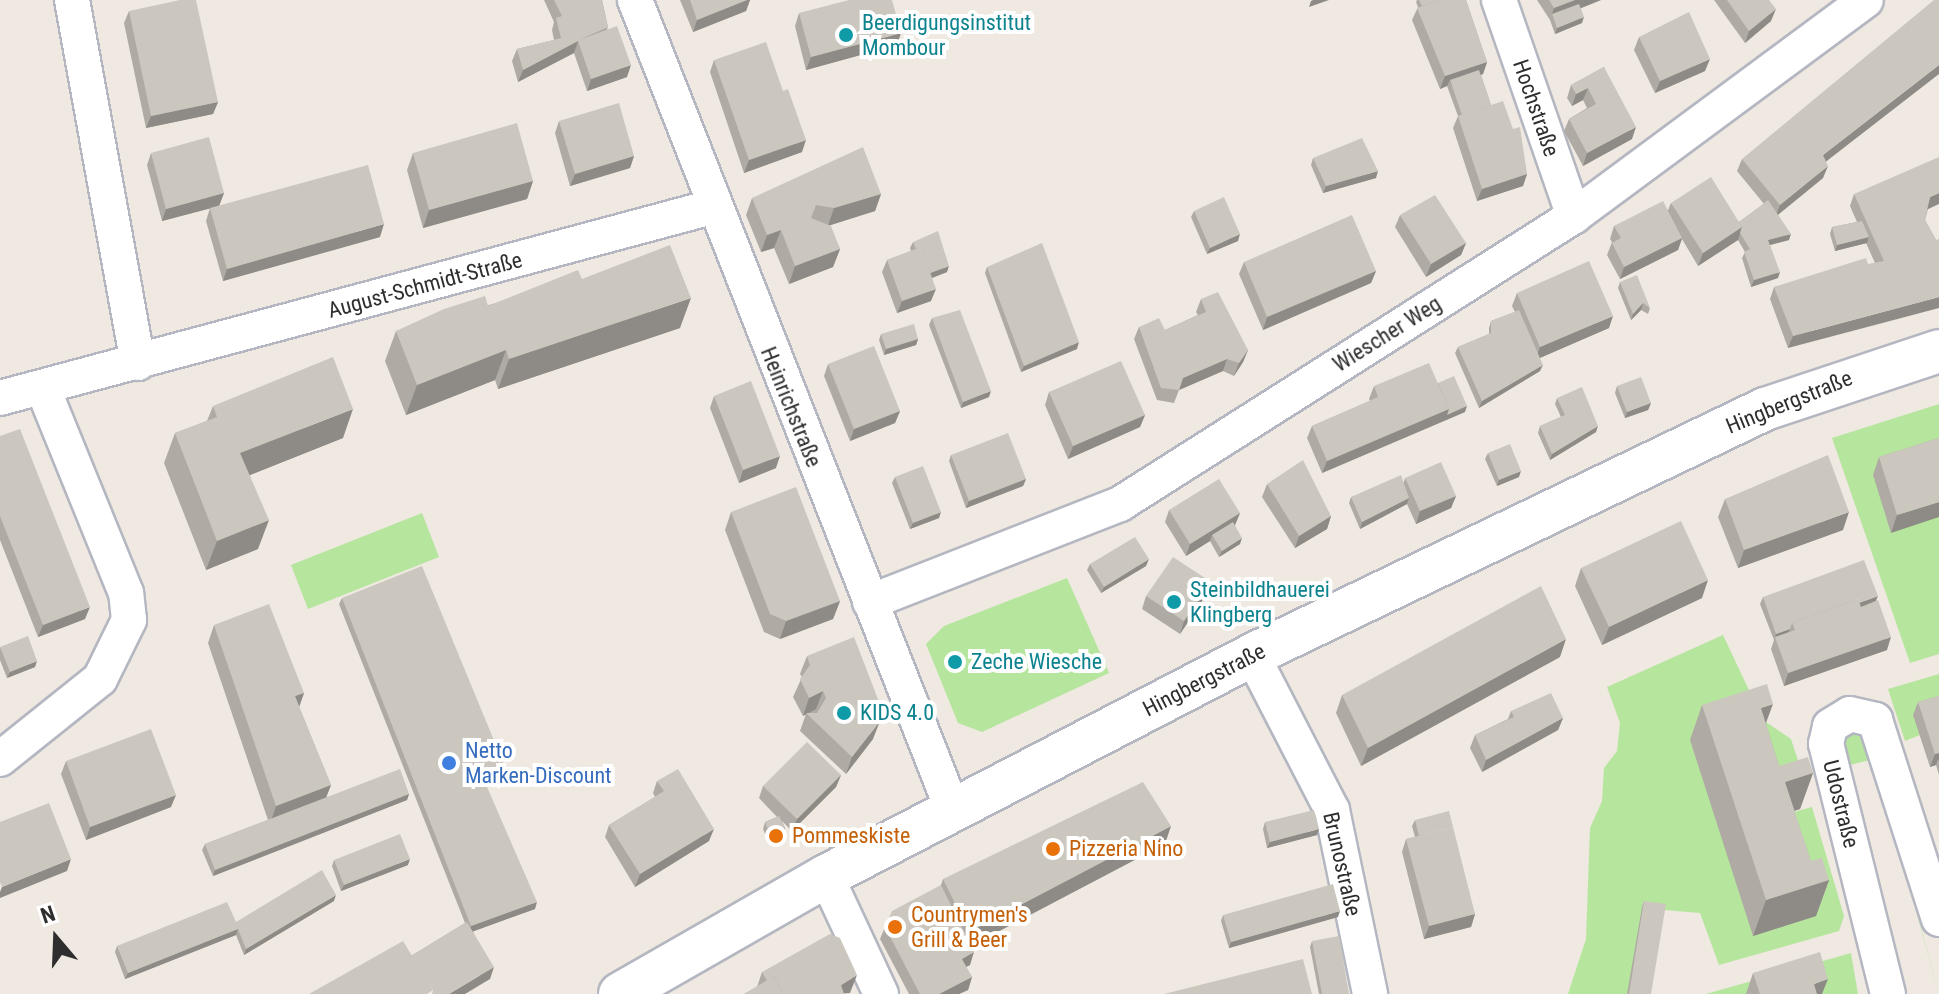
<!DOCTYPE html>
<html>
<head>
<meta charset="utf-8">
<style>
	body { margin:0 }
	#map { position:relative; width:1939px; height:994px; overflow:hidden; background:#efe9e1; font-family:"Roboto Condensed",sans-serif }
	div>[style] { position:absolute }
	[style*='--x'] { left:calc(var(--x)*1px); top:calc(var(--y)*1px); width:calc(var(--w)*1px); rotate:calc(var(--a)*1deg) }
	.green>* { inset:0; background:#b6e59e }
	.roads { filter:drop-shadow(2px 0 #b4b7c1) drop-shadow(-2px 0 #b4b7c1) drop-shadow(0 2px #b4b7c1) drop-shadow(0 -2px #b4b7c1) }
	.minor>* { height:34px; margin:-17px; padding:0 17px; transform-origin:17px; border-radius:17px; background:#fff }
	.tertiary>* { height:42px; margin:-21px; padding:0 21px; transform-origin:21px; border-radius:21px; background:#fff }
	.wall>* { inset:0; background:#afaba4 }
	.shaded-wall>* { inset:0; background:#8e8b86 }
	.building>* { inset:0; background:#cbc7bf }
	.dots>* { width:22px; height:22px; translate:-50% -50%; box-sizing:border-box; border:4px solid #fff; border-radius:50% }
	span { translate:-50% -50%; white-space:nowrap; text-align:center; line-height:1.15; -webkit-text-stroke:8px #fff; paint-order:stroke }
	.culture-label { font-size:22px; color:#0d838f }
	.left { translate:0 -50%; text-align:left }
	.street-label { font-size:22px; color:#2e2e2e }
	.shop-label { font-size:22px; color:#366cbe }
	.food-label { font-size:22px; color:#c56008 }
	.north { position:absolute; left:16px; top:898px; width:80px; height:80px; -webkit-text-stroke:6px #fff; paint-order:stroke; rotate:341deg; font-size:22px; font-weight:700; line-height:32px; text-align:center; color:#2e2e2e }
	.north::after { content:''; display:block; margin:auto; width:28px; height:36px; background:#2e2e2e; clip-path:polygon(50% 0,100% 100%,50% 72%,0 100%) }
</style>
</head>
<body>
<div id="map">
	<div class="green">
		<div style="clip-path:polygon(1939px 404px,1939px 654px,1910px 663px,1832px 438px)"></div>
		<div style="clip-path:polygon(422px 513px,439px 557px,308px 609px,291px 565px)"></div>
		<div style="clip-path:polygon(1067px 578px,1109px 673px,982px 732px,958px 723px,926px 644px,944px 626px)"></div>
		<div style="clip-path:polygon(1723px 635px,1763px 720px,1791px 739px,1806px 785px,1772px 818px,1812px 807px,1844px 916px,1839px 931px,1719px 965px,1700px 913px,1664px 910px,1627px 994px,1568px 994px,1586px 939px,1590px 828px,1602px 801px,1604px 768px,1617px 751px,1620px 723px,1607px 687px)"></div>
		<div style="clip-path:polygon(1939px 674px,1939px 707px,1920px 735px,1905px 741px,1888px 689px)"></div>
		<div style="clip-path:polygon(1851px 725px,1864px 725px,1869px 735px,1939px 994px,1874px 759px,1842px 767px,1836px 740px)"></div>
		<div style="clip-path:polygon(1851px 953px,1858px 994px,1706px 994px)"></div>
	</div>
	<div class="roads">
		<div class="minor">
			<div style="--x:72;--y:0;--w:369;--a:79.7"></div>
			<div style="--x:635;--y:0;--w:871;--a:68.59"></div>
			<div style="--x:1499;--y:0;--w:229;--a:70.9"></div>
			<div style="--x:0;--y:398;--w:737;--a:-15.02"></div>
			<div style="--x:870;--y:602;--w:269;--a:-21.4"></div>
			<div style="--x:1120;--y:504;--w:538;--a:-32.39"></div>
			<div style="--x:1574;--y:216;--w:363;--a:-36.5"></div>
			<div style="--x:1252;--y:655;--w:174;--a:62.7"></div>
			<div style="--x:1332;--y:810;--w:188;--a:78.3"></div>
			<div style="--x:0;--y:759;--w:128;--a:-38.7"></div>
			<div style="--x:100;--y:679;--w:66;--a:-63.8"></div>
			<div style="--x:129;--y:620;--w:27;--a:-96"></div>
			<div style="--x:126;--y:593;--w:220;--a:-112.1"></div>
			<div style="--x:826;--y:876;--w:130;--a:65"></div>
			<div style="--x:1888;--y:994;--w:258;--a:-103.9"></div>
			<div style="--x:1826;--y:744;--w:18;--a:-77"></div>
			<div style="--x:1830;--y:726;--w:23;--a:-31"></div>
			<div style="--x:1850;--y:714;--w:26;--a:13"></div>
			<div style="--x:1875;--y:720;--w:209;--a:72.2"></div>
		</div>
		<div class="tertiary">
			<div style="--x:620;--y:994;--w:237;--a:-29.8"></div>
			<div style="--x:826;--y:876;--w:480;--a:-27.4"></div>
			<div style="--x:1252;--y:655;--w:569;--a:-25.62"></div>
			<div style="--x:1765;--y:409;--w:183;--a:-18.4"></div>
		</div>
	</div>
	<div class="wall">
		<div style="clip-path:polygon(544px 0,602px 0,608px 27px,607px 29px,627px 77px,587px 91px,574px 53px,518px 82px,512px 61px,517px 49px,554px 40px,552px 30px,554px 22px)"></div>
		<div style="clip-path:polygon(680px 0,750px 0,746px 11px,693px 32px)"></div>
		<div style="clip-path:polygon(1417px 0,1466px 0,1487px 62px,1483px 74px,1481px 75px,1491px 105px,1527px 174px,1523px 186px,1477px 201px,1453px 128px,1458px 116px,1447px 86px,1440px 89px,1412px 20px,1418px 7px,1416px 2px)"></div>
		<div style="clip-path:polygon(1537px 0,1601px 0,1581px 8px,1582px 23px,1555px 34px,1550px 20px)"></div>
		<div style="clip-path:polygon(1714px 0,1769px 0,1771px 21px,1745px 43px)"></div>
		<div style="clip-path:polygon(129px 11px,218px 102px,213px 114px,146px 128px,124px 23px)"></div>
		<div style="clip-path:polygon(799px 13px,897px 45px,806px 70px,795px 26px)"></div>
		<div style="clip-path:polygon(1639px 37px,1705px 71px,1655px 93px,1634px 50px)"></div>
		<div style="clip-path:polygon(714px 60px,802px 152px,744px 173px,710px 72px)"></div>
		<div style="clip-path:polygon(1604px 67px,1632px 139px,1583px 166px,1564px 131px,1569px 119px,1587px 108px,1583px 100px,1572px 106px,1567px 98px,1571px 85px)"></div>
		<div style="clip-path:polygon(559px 121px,634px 156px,630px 168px,570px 186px,555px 133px)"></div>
		<div style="clip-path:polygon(151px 153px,224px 193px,219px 206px,162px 221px,147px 165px)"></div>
		<div style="clip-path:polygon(413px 153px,533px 181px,527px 199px,423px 228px,407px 170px)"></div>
		<div style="clip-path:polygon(1313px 158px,1376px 178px,1323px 193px,1311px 165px)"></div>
		<div style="clip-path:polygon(1742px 159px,1826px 161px,1823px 178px,1778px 215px,1789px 240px,1770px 245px,1778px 278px,1751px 287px,1742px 258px,1745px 252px,1738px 240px,1698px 266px,1682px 239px,1678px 250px,1620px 279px,1607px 255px,1612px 242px,1610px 239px,1614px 226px,1668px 210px,1671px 203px,1739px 222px,1764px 204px,1737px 171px)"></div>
		<div style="clip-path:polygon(881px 194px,875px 211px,829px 225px,840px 249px,833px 267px,789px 284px,774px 248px,761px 252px,746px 215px,752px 198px)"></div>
		<div style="clip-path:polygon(1854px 194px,1928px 209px,1925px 220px,1936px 240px,1788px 348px,1770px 299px,1774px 287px,1875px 263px,1866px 243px,1835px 251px,1830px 234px,1832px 227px,1857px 222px,1850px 206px)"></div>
		<div style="clip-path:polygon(210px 208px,380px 237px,223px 281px,206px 221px)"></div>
		<div style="clip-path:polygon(1194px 211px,1238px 241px,1207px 254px,1191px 217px)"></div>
		<div style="clip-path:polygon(1400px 215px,1466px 243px,1461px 255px,1426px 277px,1395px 227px)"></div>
		<div style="clip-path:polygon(913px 242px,947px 272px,932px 278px,931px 301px,897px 313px,882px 272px,887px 260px,911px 251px,910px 248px)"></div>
		<div style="clip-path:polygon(1244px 262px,1376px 271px,1371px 283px,1263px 330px,1239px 274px)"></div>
		<div style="clip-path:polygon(987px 267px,1077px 349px,1021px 372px,985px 273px)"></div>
		<div style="clip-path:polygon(582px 279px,680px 328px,498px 389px,495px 380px,406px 415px,385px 361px,396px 331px)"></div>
		<div style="clip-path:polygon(1620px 282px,1650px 308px,1648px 314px,1641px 310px,1631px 320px,1618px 288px)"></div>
		<div style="clip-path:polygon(1517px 293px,1609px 328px,1540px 358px,1540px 371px,1479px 408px,1455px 353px,1458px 347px,1489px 334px,1489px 328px,1491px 321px,1515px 312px,1512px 306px)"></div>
		<div style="clip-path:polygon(1201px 299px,1248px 350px,1243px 362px,1234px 376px,1223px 371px,1179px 390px,1174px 403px,1157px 400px,1134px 339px,1139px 327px,1165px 330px,1198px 315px,1196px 312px)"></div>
		<div style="clip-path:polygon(932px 318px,989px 397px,961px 408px,929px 325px)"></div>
		<div style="clip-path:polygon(881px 334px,918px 339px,916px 345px,884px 355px,879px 340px)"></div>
		<div style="clip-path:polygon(828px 364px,900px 411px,895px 423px,850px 441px,824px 376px)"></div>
		<div style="clip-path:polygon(1438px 383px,1465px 412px,1322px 473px,1307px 438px,1312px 426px,1370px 401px,1369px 399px,1374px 386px)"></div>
		<div style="clip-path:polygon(1617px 386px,1651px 403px,1648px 410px,1625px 418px,1615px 393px)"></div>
		<div style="clip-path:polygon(1049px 392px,1145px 415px,1140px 427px,1068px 459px,1045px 405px)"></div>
		<div style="clip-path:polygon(714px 396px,776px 468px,739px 483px,710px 408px)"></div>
		<div style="clip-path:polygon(1557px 398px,1596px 432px,1550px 460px,1538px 433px,1540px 426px,1561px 417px,1555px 404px)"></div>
		<div style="clip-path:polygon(213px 406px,343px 438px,250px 475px,258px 549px,206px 570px,164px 463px,175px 433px,207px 421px)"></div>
		<div style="clip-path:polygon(0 436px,85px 619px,38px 637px,0 540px)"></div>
		<div style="clip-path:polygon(1939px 438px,1891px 533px,1873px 475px,1879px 457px)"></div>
		<div style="clip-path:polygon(1488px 453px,1519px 477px,1497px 486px,1485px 459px)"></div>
		<div style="clip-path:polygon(951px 455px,1026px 479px,1023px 486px,966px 508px,949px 461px)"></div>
		<div style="clip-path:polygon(895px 477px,939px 518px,910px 529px,892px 483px)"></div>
		<div style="clip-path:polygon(1405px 478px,1456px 496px,1451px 508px,1416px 524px,1407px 504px,1360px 529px,1349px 503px,1351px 497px,1404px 482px)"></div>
		<div style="clip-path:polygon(1267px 484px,1331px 516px,1327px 529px,1295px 548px,1262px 497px)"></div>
		<div style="clip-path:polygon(1725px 499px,1843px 530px,1738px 568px,1718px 517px)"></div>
		<div style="clip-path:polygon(1169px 510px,1240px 513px,1235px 525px,1240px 544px,1219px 557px,1210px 541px,1186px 556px,1165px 522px)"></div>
		<div style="clip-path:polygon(731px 512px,840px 601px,833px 619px,780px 639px,764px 632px,725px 530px)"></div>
		<div style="clip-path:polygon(1090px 564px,1146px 566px,1101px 593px,1087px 570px)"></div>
		<div style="clip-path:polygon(1581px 568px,1702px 598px,1602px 645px,1575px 586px)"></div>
		<div style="clip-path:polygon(1206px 595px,1180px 634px,1142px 609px,1146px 596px)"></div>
		<div style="clip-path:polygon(1763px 597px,1876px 601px,1887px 650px,1784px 686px,1771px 649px,1774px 640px,1760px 604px)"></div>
		<div style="clip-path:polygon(342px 598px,504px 778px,486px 785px,535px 909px,473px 931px,490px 979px,411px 956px,465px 923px,339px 604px)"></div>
		<div style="clip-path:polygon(214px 625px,304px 693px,299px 707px,331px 785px,326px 797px,409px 794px,407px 800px,213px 876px,202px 850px,205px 844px,268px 820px,208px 643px)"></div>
		<div style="clip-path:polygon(0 647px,35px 667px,7px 678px,0 660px)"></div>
		<div style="clip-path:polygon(807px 656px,873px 739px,846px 774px,800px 731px,806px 714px,803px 716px,793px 697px,802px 677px,800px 674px)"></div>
		<div style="clip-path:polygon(1560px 657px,1361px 766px,1336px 713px,1342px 695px)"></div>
		<div style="clip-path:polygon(1939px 696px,1939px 775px,1936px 765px,1930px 767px,1913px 715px,1918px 702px)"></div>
		<div style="clip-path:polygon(1702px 705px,1766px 724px,1779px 766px,1813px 773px,1800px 809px,1794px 811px,1811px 861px,1829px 880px,1816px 916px,1753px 936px,1690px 740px)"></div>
		<div style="clip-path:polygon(1511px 711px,1563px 718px,1558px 730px,1482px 772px,1470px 748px,1475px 735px,1508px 719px)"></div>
		<div style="clip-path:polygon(66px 761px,171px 807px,86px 840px,61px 774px)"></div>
		<div style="clip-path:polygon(841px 775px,836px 787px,792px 831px,782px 821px,785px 828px,783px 834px,768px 841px,763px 829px,765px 822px,777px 817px,759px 798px,763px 786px)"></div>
		<div style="clip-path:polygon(657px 781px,709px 841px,635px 887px,605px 837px,609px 825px,655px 797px,653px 793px)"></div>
		<div style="clip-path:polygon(1415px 820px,1475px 914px,1471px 927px,1424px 939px,1402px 852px,1406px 839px,1415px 837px,1412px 826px)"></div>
		<div style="clip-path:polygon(1265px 822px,1317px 835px,1267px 848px,1263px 829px)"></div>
		<div style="clip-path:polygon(1165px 844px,971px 946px,970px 965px,966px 967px,972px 977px,968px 990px,959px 994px,909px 994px,880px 939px,885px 927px,941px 885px,943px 879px)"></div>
		<div style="clip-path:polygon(334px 860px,408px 865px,341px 891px,332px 866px)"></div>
		<div style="clip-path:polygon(334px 901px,244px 955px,236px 935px,125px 979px,115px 952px,117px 946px,236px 922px)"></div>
		<div style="clip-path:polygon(1644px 901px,1651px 994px,1627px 994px,1642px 907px)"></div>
		<div style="clip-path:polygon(1223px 915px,1338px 917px,1229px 948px,1221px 921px)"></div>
		<div style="clip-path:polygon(1312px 941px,1349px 994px,1319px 994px,1310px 947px)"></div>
		<div style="clip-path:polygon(762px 972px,850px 993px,744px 994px,757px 987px)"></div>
		<div style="clip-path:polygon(1753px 973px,1822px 994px,1746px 994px)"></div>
	</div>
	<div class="shaded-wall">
		<div style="clip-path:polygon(747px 0,750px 0,746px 11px,693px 32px,697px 20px)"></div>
		<div style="clip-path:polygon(1313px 0,1329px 0,1309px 7px,1311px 1px)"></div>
		<div style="clip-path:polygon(1575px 0,1601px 0,1554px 19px,1552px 14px,1554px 8px)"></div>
		<div style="clip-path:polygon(1776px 9px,1771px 21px,1745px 43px,1749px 31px)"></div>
		<div style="clip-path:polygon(1584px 17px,1582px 23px,1555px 34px,1557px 28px)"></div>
		<div style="clip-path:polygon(901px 33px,897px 45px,806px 70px,811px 57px)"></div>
		<div style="clip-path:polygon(578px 41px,574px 53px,518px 82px,523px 70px)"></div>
		<div style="clip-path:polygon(1710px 59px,1705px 71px,1655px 93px,1660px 81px)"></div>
		<div style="clip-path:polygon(1487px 62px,1483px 74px,1451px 85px,1450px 80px,1447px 86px,1440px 89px,1445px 76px)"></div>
		<div style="clip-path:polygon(631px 65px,627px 77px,587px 91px,591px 79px)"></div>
		<div style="clip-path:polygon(1939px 65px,1939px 74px,1819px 167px,1823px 155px)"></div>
		<div style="clip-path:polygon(1588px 88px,1583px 100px,1572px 106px,1576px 94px)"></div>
		<div style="clip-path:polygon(218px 102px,213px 114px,146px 128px,151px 116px)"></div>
		<div style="clip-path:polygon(1636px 127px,1632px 139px,1583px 166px,1587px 153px)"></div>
		<div style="clip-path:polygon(806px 140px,802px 152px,744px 173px,749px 160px)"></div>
		<div style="clip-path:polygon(634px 156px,630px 168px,570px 186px,575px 174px)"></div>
		<div style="clip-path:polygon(1828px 166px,1823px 178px,1775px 217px,1780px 205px)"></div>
		<div style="clip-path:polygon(1378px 171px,1376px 178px,1323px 193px,1326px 186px)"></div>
		<div style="clip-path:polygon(1527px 174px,1523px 186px,1477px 201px,1482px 189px)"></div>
		<div style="clip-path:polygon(533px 181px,527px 199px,423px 228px,429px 210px)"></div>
		<div style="clip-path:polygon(224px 193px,219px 206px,162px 221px,166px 209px)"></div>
		<div style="clip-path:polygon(1939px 193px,1939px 204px,1926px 210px,1930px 197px)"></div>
		<div style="clip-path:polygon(881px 194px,875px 211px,828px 226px,834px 208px)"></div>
		<div style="clip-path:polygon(384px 224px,380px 237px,223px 281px,227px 269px)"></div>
		<div style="clip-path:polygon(1742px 227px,1738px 240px,1698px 266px,1703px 253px)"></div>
		<div style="clip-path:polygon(781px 230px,774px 248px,761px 252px,767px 235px)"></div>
		<div style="clip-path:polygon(1240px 234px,1238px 241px,1207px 254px,1210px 248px)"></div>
		<div style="clip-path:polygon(1791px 234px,1789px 240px,1766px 246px,1768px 240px)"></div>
		<div style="clip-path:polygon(1869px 237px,1867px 243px,1835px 251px,1837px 245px)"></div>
		<div style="clip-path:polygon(1682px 238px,1678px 250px,1620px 279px,1624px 267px)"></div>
		<div style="clip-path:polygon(1466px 243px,1461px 255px,1426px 277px,1431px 264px)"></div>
		<div style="clip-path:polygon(840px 249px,833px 267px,789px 284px,795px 266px)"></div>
		<div style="clip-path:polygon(949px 266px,947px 272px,924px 281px,926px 275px)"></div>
		<div style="clip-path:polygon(1376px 271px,1371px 283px,1263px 330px,1267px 317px)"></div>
		<div style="clip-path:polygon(1780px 272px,1778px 278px,1751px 287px,1754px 280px)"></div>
		<div style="clip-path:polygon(936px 289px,931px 301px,897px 313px,902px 301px)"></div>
		<div style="clip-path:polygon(1939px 297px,1939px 308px,1788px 348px,1793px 336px)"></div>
		<div style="clip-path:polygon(691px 298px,680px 328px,498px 389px,509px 359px)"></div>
		<div style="clip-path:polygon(1643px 303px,1641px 310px,1631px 320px,1633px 314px)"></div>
		<div style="clip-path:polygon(1613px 316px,1609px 328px,1535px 360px,1540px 347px)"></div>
		<div style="clip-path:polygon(918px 339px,916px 345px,884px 355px,886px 349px)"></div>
		<div style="clip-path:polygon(1079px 342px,1077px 349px,1021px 372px,1024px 366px)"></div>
		<div style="clip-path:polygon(506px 350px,495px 380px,406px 415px,417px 385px)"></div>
		<div style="clip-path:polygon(1248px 350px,1243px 362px,1234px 376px,1239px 363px)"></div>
		<div style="clip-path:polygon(1227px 359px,1223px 371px,1179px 390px,1183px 378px)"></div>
		<div style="clip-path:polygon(1543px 365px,1540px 371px,1479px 408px,1482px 401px)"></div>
		<div style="clip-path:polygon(991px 391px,989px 397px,961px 408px,963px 402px)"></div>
		<div style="clip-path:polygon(1651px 403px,1648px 410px,1625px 418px,1627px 412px)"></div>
		<div style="clip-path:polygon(1467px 406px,1465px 412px,1322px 473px,1327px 461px,1449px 409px)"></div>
		<div style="clip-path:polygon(353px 409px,343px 438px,230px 483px,240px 453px)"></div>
		<div style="clip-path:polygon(900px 411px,895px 423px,850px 441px,854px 429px)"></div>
		<div style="clip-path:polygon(1145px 415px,1140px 427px,1068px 459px,1073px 446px)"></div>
		<div style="clip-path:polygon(1598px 426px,1596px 432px,1550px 460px,1552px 454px)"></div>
		<div style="clip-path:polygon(780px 456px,776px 468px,739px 483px,743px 470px)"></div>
		<div style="clip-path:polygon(1521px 471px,1519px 477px,1497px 486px,1499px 480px)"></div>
		<div style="clip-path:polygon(1026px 479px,1023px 486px,966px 508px,969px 501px)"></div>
		<div style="clip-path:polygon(1456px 496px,1451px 508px,1416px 524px,1420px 511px)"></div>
		<div style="clip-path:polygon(1409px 498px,1407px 504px,1360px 529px,1362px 522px)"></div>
		<div style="clip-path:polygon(1939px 502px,1939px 517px,1891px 533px,1897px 515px)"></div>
		<div style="clip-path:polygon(941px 512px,939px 518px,910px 529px,913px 523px)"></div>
		<div style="clip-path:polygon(1849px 512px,1843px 530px,1738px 568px,1744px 550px)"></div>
		<div style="clip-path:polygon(1240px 513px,1235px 525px,1214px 538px,1212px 535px,1210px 541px,1186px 556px,1190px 544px)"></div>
		<div style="clip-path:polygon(1331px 516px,1327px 529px,1295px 548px,1299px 536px)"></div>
		<div style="clip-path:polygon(269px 520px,258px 549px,206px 570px,217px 541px)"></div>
		<div style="clip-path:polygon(1242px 538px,1240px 544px,1219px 557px,1222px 551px)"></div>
		<div style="clip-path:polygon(1149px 559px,1146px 566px,1101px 593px,1104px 587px)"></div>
		<div style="clip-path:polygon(1708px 580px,1702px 598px,1602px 645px,1609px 627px)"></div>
		<div style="clip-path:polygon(1211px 582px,1206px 595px,1180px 634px,1184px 621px)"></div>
		<div style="clip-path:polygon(1878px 596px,1875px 603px,1794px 627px)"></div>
		<div style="clip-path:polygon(840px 601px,833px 619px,780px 639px,786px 621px)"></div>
		<div style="clip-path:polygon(90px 607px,85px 619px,38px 637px,43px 625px)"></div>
		<div style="clip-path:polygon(1790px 629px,1788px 635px,1775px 637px,1774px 640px,1776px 634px)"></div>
		<div style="clip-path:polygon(1891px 637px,1887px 650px,1784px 686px,1788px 673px)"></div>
		<div style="clip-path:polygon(1566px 639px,1560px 657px,1361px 766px,1368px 748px)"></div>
		<div style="clip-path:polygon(37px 661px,35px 667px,7px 678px,10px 672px)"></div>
		<div style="clip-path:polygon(823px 691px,816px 709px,803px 716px,809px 698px)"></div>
		<div style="clip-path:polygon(304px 693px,298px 710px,295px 696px)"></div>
		<div style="clip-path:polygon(1773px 704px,1760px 739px,1761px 708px)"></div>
		<div style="clip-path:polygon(1563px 718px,1558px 730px,1482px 772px,1486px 760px)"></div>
		<div style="clip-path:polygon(880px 721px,873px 739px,846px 774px,852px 757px)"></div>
		<div style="clip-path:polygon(1939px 753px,1939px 761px,1938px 759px,1936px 765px,1930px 767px,1935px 754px)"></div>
		<div style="clip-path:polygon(507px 772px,504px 778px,482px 786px,484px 780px)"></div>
		<div style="clip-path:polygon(1813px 773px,1800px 809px,1772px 818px,1785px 782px)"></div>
		<div style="clip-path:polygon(841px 775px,836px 787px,792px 831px,797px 819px)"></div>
		<div style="clip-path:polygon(331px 785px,324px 803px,270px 824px,276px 806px)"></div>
		<div style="clip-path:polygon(409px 794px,407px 800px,213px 876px,215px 870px)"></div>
		<div style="clip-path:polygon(176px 795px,171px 807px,86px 840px,90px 827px)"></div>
		<div style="clip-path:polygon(1171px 826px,1165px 844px,963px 950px,969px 932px)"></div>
		<div style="clip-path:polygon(785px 828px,783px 834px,768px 841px,770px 835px)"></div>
		<div style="clip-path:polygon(714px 829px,709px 841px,635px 887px,640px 874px)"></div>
		<div style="clip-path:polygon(1319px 829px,1317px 835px,1267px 848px,1270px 842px)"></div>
		<div style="clip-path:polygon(71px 859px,67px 871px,0 898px,0 892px,2px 887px)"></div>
		<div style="clip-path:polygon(410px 859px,408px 865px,341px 891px,344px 885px)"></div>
		<div style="clip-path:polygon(1829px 880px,1816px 916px,1753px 936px,1766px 900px)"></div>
		<div style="clip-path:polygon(336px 895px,334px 901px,244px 955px,246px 949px)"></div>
		<div style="clip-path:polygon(537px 902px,535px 909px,469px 933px,471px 926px)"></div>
		<div style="clip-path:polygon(1340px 911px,1338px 917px,1229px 948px,1231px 942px)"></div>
		<div style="clip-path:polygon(1475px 914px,1471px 927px,1424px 939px,1429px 926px)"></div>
		<div style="clip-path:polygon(238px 929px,236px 935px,125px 979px,128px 973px)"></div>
		<div style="clip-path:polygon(974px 952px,970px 965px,958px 971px,962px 959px)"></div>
		<div style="clip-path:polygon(494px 967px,490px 979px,465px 994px,449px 994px)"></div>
		<div style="clip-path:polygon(857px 975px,850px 993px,837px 994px,841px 985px)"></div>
		<div style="clip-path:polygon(972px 977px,968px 990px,959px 994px,939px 994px)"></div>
		<div style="clip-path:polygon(1828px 979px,1822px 994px,1810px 994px,1814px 984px)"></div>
	</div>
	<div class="building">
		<div style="clip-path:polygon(180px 0,196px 0,218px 102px,151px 116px,129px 11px)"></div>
		<div style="clip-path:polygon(554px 0,602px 0,608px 27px,579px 40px,617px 26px,631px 65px,591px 79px,578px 41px,523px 70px,517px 49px,561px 38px,556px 18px,562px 16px)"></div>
		<div style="clip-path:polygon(690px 0,747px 0,697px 20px)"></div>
		<div style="clip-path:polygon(849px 0,892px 0,901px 33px,811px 57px,799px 13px)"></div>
		<div style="clip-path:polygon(1419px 0,1439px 0,1422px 6px)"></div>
		<div style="clip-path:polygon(1439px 0,1466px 0,1487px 62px,1445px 76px,1417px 8px)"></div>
		<div style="clip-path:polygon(1549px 0,1575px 0,1554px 8px)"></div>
		<div style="clip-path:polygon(1727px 0,1769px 0,1776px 9px,1749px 31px)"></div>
		<div style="clip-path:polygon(1934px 0,1939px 0,1939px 65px,1823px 155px,1828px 166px,1780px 205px,1742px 159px)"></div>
		<div style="clip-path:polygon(1579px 4px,1584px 17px,1557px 28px,1552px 14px)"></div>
		<div style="clip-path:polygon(1689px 12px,1710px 59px,1660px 81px,1639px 37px)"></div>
		<div style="clip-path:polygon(766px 42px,783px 91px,788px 89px,806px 140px,749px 160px,714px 60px)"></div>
		<div style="clip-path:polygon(1604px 67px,1636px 127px,1587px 153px,1569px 119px,1596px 104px,1588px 88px,1576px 94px,1571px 85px)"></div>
		<div style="clip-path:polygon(1479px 70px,1491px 105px,1462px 115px,1450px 80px)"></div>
		<div style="clip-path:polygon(1503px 101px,1513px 129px,1520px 127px,1527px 174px,1482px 189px,1458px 116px)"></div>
		<div style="clip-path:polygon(619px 103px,634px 156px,575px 174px,559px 121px)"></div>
		<div style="clip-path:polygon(517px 123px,533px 181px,429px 210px,413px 153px)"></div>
		<div style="clip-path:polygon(209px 137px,224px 193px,166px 209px,151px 153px)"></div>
		<div style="clip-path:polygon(1362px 138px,1378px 171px,1326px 186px,1313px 158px)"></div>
		<div style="clip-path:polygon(863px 147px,881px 194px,834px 208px,816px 205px,811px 218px,831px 226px,840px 249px,795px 266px,781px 230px,767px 235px,752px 198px)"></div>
		<div style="clip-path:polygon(1939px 157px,1939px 193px,1930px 197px,1925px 220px,1936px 240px,1939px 239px,1939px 297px,1793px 336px,1774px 287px,1866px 258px,1868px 264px,1884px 261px,1854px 194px)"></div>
		<div style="clip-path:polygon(368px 165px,384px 224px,227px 269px,210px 208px)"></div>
		<div style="clip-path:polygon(1711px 177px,1742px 227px,1703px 253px,1671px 203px)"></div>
		<div style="clip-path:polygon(1435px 195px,1466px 243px,1431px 264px,1400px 215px)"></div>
		<div style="clip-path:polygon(1224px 197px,1240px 234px,1210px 248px,1194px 211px)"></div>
		<div style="clip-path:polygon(1768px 200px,1791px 234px,1768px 240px,1780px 272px,1754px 280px,1744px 252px,1750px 249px,1740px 233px,1742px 227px,1739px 222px)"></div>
		<div style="clip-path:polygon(1663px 201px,1682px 238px,1624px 267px,1612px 243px,1621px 238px,1614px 226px)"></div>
		<div style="clip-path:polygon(1352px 215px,1376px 271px,1267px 317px,1244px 262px)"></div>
		<div style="clip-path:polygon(1862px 221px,1869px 237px,1837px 245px,1832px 227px)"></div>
		<div style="clip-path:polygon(938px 231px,949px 266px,930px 273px,921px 247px,916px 249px,913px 242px)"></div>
		<div style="clip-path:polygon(1042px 243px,1079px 342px,1024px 366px,987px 267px)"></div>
		<div style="clip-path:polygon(670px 245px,691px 298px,509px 359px,506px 350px,417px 385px,396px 331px,444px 309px,485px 296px,488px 306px,578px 270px,582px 279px)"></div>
		<div style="clip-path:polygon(921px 247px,936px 289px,902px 301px,887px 260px)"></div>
		<div style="clip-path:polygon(1589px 261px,1613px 316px,1540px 347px,1517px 293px)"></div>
		<div style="clip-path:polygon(1637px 275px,1650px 308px,1643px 303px,1633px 314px,1620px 282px)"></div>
		<div style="clip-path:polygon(1218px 292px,1248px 350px,1239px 363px,1227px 359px,1183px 378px,1179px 390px,1161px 388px,1139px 327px,1159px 318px,1165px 330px,1183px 322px,1206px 312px,1201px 299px)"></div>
		<div style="clip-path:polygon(960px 310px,991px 391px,963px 402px,932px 318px)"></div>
		<div style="clip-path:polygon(1519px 310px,1543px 365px,1482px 401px,1458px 347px,1491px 333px,1491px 321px)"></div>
		<div style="clip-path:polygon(914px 324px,918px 339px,886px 349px,881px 334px)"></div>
		<div style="clip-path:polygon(874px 346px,900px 411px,854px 429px,828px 364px)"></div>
		<div style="clip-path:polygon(333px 357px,353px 409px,240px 453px,269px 520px,217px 541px,175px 433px,217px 417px,213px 406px)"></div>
		<div style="clip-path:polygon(1121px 361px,1145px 415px,1073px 446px,1049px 392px)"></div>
		<div style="clip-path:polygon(1429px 363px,1449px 409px,1327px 461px,1312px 426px,1378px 397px,1374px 386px)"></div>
		<div style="clip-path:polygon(1454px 376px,1467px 406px,1447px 415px,1449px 409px,1438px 383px)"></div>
		<div style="clip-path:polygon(1641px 377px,1651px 403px,1627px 412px,1617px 386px)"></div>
		<div style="clip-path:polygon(751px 381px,780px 456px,743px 470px,714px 396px)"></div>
		<div style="clip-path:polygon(1582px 387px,1598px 426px,1552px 454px,1540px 426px,1565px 415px,1557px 398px)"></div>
		<div style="clip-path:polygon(20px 429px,90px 607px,43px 625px,0 516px,0 436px)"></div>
		<div style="clip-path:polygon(1008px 433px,1026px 479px,969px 501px,951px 455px)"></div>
		<div style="clip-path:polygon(1939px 438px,1939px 502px,1897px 515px,1879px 457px)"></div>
		<div style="clip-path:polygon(1510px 444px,1521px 471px,1499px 480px,1488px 453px)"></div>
		<div style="clip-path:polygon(1828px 455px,1849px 512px,1744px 550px,1725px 499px)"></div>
		<div style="clip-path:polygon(1303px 460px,1331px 516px,1299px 536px,1267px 484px)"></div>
		<div style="clip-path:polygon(1441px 462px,1456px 496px,1420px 511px,1405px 478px)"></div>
		<div style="clip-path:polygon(923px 466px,941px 512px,913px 523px,895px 477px)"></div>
		<div style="clip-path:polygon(1401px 475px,1409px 498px,1362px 522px,1351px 497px)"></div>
		<div style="clip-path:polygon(1219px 479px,1240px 513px,1190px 544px,1169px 510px)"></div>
		<div style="clip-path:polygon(796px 487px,840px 601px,786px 621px,770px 614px,731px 512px)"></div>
		<div style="clip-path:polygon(1681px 521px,1708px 580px,1609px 627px,1581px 568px)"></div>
		<div style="clip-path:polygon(1233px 522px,1242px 538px,1222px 551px,1212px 535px)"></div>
		<div style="clip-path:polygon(1135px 537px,1149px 559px,1104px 587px,1090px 564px)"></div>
		<div style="clip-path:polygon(1173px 557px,1211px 582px,1184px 621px,1146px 596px)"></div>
		<div style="clip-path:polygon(1864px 560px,1878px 596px,1859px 603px,1858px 599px,1792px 623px,1790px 629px,1776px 634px,1763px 597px)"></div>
		<div style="clip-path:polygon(422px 566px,507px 772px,484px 780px,537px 902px,471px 926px,342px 598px)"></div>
		<div style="clip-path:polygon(1541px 586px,1566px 639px,1368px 748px,1342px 695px)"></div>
		<div style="clip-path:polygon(1858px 599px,1861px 607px,1878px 600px,1891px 637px,1788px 673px,1775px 637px,1795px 630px,1792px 623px)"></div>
		<div style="clip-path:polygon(269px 604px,304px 693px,295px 696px,331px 785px,276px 806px,214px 625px)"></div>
		<div style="clip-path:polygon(28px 636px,37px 661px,10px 672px,0 647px)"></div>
		<div style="clip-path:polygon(854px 637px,881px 707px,880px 721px,852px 757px,806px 713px,817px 713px,826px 698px,823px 691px,809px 698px,800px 679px,810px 665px,807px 656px)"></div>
		<div style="clip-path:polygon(1767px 684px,1773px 704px,1761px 708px,1779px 766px,1808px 757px,1813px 773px,1785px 782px,1811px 861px,1822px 858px,1829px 880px,1766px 900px,1702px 705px)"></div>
		<div style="clip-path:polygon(1551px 693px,1563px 718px,1486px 760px,1475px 735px,1514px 717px,1511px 711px)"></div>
		<div style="clip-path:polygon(1939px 696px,1939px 753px,1935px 754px,1918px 702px)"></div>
		<div style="clip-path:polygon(151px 729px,176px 795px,90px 827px,66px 761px)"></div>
		<div style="clip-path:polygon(807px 742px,841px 775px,797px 819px,763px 786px)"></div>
		<div style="clip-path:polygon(400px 769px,409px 794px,215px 870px,205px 844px)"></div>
		<div style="clip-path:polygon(678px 769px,714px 829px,640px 874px,609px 825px,664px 791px,657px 781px)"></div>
		<div style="clip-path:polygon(1143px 782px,1171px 826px,969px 932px,943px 879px)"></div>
		<div style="clip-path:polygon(49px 803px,71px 859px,2px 887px,0 882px,0 822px)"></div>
		<div style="clip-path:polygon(1314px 810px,1319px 829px,1270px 842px,1265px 822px)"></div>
		<div style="clip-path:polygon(1449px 811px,1453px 827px,1419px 836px,1415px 820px)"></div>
		<div style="clip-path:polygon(779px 816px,785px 828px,770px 835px,765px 822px)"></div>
		<div style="clip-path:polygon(1453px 827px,1475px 914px,1429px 926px,1406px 839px)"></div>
		<div style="clip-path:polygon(400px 834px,410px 859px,344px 885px,334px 860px)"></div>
		<div style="clip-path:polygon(322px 870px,336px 895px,246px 949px,238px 929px,128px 973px,117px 946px,227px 902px,236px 922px)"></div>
		<div style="clip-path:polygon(1333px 884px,1340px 911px,1231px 942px,1223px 915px)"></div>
		<div style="clip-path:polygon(941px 885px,974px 952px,962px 959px,972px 977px,939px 994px,920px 994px,885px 927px,892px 911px)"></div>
		<div style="clip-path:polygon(1644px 901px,1666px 904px,1651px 994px,1629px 994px)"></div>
		<div style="clip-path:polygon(467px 922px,494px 967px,449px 994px,432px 994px,433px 990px,411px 956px)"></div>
		<div style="clip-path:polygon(830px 934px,840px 938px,857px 975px,841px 985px,844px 994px,783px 994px,774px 976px,767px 981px,762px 972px)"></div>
		<div style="clip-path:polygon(1339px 936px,1349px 994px,1322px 994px,1312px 941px)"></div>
		<div style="clip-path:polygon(403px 941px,433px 990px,427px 994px,309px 994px)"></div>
		<div style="clip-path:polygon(1820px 952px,1828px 979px,1814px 984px,1817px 994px,1760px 994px,1753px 973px)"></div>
		<div style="clip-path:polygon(1303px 959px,1312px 994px,1164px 994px)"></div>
		<div style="clip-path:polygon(774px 976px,783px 994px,744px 994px)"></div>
	</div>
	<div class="dots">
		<div style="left:846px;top:35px;background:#0f9aa8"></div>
		<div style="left:1174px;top:602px;background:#0f9aa8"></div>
		<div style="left:955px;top:662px;background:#0f9aa8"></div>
		<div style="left:844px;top:713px;background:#0f9aa8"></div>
		<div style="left:449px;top:763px;background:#3f7fe0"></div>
		<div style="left:776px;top:836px;background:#e8710a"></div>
		<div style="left:1053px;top:849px;background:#e8710a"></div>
		<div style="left:895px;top:927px;background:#e8710a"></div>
	</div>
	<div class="culture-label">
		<span class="left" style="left:862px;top:35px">Beerdigungsinstitut<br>Mombour</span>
		<span class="left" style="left:1190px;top:602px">Steinbildhauerei<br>Klingberg</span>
		<span class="left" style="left:971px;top:662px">Zeche Wiesche</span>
		<span class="left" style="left:860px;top:713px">KIDS 4.0</span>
	</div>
	<div class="street-label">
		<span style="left:1536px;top:108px;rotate:71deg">Hochstraße</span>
		<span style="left:425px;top:285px;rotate:-15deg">August-Schmidt-Straße</span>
		<span style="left:1387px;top:334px;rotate:-32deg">Wiescher Weg</span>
		<span style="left:1789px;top:402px;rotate:-22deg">Hingbergstraße</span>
		<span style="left:791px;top:407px;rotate:68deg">Heinrichstraße</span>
		<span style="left:1204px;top:680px;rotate:-27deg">Hingbergstraße</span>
		<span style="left:1841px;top:804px;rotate:76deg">Udostraße</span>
		<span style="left:1342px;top:864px;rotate:77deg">Brunostraße</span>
	</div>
	<div class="shop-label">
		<span class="left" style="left:465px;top:763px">Netto<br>Marken-Discount</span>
	</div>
	<div class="food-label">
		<span class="left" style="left:792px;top:836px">Pommeskiste</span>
		<span class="left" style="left:1069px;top:849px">Pizzeria Nino</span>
		<span class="left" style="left:911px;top:927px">Countrymen's<br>Grill &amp; Beer</span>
	</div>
	<div class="north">N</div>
</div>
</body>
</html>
